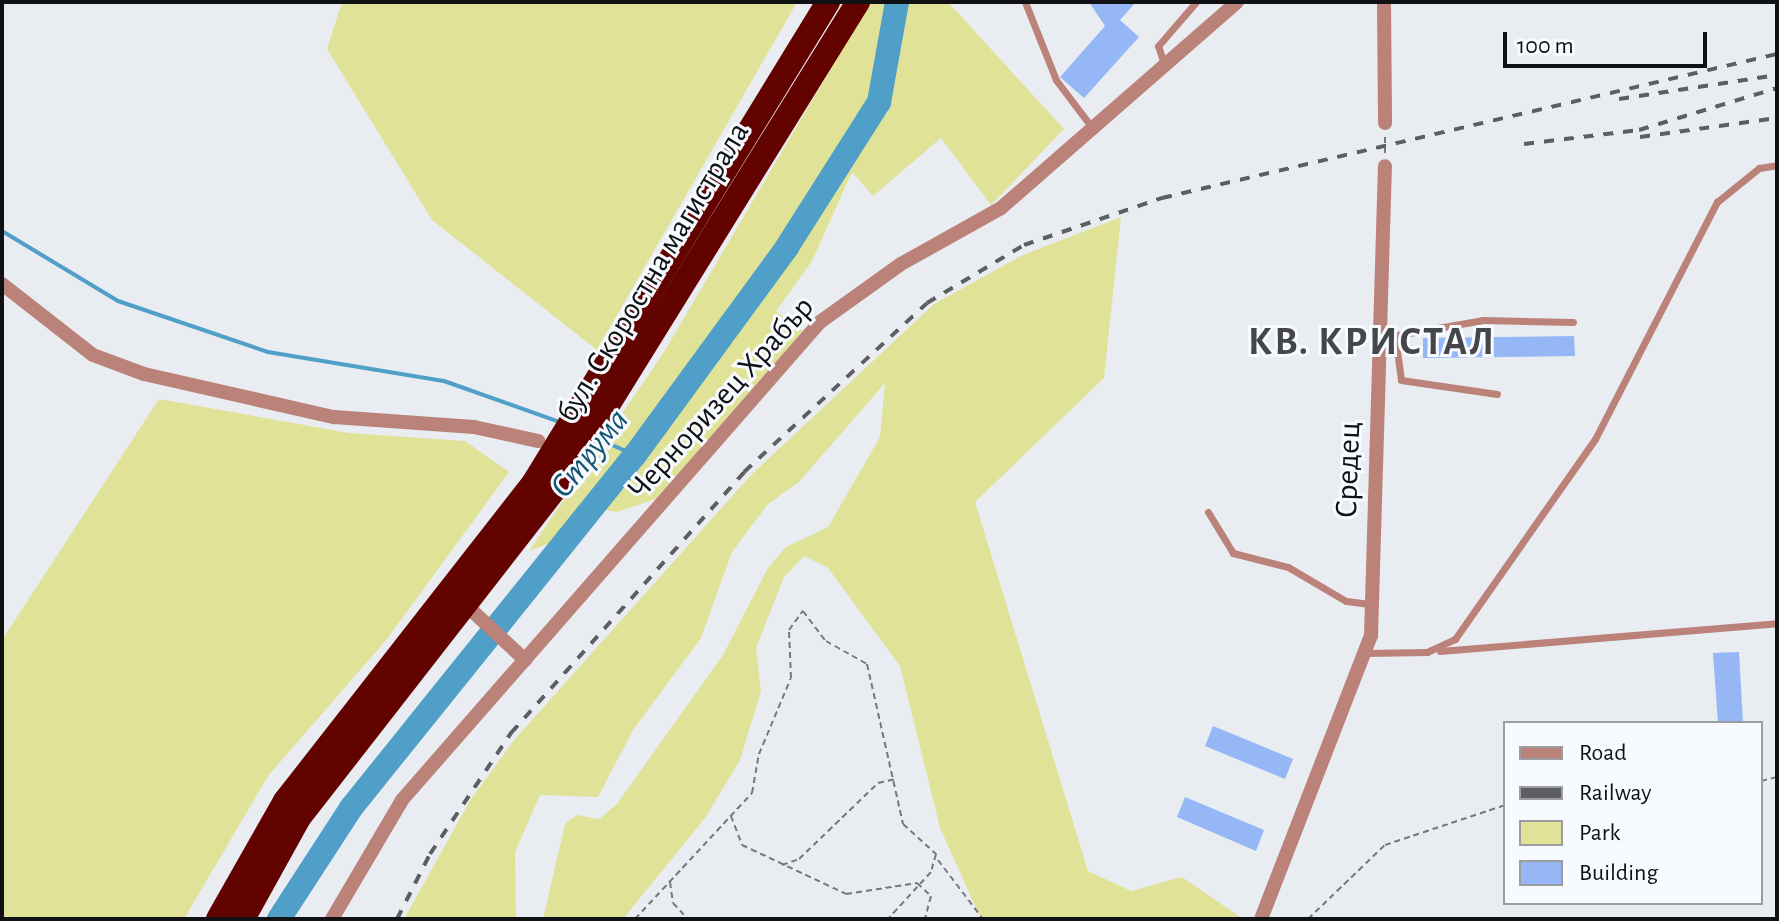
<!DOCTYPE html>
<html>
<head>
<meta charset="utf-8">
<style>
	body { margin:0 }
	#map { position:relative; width:1779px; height:921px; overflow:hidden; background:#e9ecf1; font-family:"Alegreya Sans",sans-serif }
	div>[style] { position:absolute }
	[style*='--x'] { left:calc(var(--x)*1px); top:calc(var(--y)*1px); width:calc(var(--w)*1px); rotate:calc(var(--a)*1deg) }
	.green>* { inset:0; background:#e0e397 }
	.stream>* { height:4px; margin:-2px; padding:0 2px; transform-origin:2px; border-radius:2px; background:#4f9fc8 }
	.river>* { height:24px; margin:-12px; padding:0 12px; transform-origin:12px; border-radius:12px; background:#4f9fc8 }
	.building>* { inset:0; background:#95b7f6 }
	.path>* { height:2px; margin-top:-1px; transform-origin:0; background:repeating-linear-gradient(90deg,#76787b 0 6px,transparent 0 10px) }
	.lane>* { height:7px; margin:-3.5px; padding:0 3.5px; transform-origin:3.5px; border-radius:3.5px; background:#ba8278 }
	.street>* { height:14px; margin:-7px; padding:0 7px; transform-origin:7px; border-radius:7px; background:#ba8278 }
	.highway>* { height:24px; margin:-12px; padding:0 12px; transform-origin:12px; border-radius:12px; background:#630300 }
	.rail>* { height:4px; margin-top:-2px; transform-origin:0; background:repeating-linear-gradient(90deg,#5d5e61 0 10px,transparent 0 20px) }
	span { translate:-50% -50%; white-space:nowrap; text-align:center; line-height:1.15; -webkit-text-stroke:6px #f7faff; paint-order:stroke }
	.street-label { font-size:32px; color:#101113 }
	.water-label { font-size:34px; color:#155471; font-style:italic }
	.district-label { font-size:40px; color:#44464a; font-weight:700; letter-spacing:2px }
	.frame { position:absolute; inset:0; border:4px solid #101113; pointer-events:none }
	.legend { position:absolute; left:1503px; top:721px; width:260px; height:184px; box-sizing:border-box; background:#f7faff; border:2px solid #9b9da1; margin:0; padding:10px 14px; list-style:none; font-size:24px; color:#101113 }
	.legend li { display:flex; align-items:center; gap:16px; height:40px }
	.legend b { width:40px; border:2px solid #9b9da1 }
	.scale { position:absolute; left:1503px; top:32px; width:204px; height:36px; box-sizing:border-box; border:4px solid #101113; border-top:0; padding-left:10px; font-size:24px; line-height:28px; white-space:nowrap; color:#101113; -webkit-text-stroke:6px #f7faff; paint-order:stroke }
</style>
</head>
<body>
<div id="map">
	<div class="green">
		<div style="clip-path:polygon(342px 2px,797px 2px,597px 350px,432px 220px,327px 49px)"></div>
		<div style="clip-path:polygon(870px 2px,948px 2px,1064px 129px,991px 205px,941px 138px,873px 196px,852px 172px,812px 261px,776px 311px,803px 331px,656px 499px,617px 512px,581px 506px,550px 543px,529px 551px,664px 352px)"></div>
		<div style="clip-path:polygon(1121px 217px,1104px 378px,975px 502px,1088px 871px,1131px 891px,1182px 877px,1243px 919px,981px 919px,940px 828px,900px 666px,828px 568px,804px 556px,784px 577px,756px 648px,761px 691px,740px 760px,705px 818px,623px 919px,543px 919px,565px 824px,577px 815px,599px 819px,617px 804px,723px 655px,768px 568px,786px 547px,828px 527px,880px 437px,885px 383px,799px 482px,768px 504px,732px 552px,701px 638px,633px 730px,598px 797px,540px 795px,515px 852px,516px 919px,404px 919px,471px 799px,515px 739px,752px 474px,934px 304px,1023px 255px)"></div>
		<div style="clip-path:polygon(159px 399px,349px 433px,465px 441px,509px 472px,387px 639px,268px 776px,184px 919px,2px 919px,2px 640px)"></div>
	</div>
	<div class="stream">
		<div style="--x:2;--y:231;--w:135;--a:31.1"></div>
		<div style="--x:118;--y:301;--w:158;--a:18.8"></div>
		<div style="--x:268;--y:352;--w:178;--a:9.4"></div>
		<div style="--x:444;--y:381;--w:120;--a:19.5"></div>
		<div style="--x:601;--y:440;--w:37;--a:24"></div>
	</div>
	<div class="river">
		<div style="--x:279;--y:919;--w:132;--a:-57"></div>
		<div style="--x:351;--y:808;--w:453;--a:-51.2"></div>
		<div style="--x:635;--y:455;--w:258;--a:-53.8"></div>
		<div style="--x:787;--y:247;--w:172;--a:-57.6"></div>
		<div style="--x:879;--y:102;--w:102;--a:-79.8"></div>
	</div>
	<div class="building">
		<div style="clip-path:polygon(1089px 2px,1136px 2px,1120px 20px,1139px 37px,1084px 98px,1060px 77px,1105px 26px)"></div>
		<div style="clip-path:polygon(1574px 336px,1575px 356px,1423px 358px,1423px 338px)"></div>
		<div style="clip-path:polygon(1739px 652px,1743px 723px,1718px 723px,1713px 653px)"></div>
		<div style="clip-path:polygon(1213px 726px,1293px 759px,1285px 779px,1205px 746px)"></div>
		<div style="clip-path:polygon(1185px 797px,1264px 830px,1256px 851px,1177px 817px)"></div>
	</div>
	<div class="path">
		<div style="--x:1385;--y:153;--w:17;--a:-90"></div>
		<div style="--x:1761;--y:781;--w:16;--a:-14"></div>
		<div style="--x:731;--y:816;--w:31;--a:69"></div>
		<div style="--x:742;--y:845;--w:115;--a:25.2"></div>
		<div style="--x:846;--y:894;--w:72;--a:-8.8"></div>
		<div style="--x:917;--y:883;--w:19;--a:43"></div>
		<div style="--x:931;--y:896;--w:24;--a:105"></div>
		<div style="--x:938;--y:860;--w:74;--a:52.7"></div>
		<div style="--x:782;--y:865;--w:18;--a:-19"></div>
		<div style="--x:799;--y:859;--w:110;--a:-43.9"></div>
		<div style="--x:878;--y:783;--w:18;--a:-13"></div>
		<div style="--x:670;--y:882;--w:21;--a:82"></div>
		<div style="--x:673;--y:903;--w:22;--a:47"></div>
		<div style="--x:635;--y:919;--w:172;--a:-47.1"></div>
		<div style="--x:752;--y:793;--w:40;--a:-80"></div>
		<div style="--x:759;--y:754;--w:82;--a:-67.2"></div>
		<div style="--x:791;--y:678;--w:48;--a:-92.4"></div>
		<div style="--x:789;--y:630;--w:24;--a:-54"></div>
		<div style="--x:803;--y:611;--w:38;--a:53"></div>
		<div style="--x:826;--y:641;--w:47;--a:29.3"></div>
		<div style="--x:867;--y:664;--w:164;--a:77.3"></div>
		<div style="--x:903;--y:824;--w:45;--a:42.3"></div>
		<div style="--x:936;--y:854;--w:19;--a:106"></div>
		<div style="--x:931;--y:872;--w:64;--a:132.5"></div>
		<div style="--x:1308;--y:919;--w:107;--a:-43.9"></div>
		<div style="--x:1385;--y:845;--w:126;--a:-18.4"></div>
	</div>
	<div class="lane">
		<div style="--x:1025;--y:2;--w:84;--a:68.3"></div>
		<div style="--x:1056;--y:80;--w:61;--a:52.9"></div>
		<div style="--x:1164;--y:64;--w:19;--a:-108"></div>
		<div style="--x:1158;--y:46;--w:58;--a:-49.2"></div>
		<div style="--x:1395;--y:336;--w:44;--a:82.2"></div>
		<div style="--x:1401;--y:380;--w:97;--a:8.3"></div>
		<div style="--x:1380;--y:338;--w:105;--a:-9.9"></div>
		<div style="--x:1483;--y:320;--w:90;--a:1.3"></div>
		<div style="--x:1208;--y:512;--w:48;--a:58.6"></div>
		<div style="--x:1233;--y:553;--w:57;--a:14.3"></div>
		<div style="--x:1288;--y:567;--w:67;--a:30.4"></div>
		<div style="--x:1346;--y:601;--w:26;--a:7"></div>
		<div style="--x:1440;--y:651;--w:338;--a:-4.7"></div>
		<div style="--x:1366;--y:653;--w:61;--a:-0.9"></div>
		<div style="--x:1427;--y:652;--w:31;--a:-25"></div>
		<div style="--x:1455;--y:639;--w:244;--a:-55"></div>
		<div style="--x:1595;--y:439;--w:267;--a:-62.8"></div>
		<div style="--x:1717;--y:202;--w:54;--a:-39"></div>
		<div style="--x:1759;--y:168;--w:18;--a:-9"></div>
	</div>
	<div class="street">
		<div style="--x:1384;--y:2;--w:121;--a:89.5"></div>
		<div style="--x:2;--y:284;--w:115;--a:38"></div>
		<div style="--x:93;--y:355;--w:54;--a:20.4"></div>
		<div style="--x:144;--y:374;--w:195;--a:12.8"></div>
		<div style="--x:334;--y:417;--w:140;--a:4.1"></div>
		<div style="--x:474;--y:427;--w:66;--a:12.3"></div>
		<div style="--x:468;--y:607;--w:78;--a:42.9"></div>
		<div style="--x:332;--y:919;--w:138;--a:-59.5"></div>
		<div style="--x:402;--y:800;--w:635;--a:-48.83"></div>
		<div style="--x:820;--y:322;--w:100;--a:-35.6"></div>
		<div style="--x:901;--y:264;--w:115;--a:-29.2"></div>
		<div style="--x:1001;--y:208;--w:313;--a:-41.1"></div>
		<div style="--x:1261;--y:919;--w:304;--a:-68.8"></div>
		<div style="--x:1371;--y:636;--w:470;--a:-88.3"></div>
	</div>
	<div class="highway">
		<div style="--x:218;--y:919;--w:136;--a:-60.4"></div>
		<div style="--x:285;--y:801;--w:405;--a:-52"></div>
		<div style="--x:534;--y:482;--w:563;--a:-58.51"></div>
		<div style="--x:243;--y:919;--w:115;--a:-61"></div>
		<div style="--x:299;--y:818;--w:427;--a:-52.1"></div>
		<div style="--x:561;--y:481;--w:564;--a:-58.2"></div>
	</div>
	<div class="rail">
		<div style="--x:1619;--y:99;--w:160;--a:-8.6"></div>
		<div style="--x:1640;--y:137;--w:138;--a:-7.9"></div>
		<div style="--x:1524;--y:144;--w:116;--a:-6.9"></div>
		<div style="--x:1639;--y:130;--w:144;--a:-16.9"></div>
		<div style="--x:397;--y:919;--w:73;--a:-63.1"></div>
		<div style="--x:430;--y:854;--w:146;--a:-56.2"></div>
		<div style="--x:511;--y:733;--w:350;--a:-48.2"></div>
		<div style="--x:744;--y:472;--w:249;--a:-42.7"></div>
		<div style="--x:927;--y:303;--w:113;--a:-30.9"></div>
		<div style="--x:1024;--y:245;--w:146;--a:-18.8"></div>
		<div style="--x:1162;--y:198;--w:632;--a:-13.18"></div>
	</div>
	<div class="street-label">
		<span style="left:653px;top:272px;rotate:-59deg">бул. Скоростна магистрала</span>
		<span style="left:721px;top:398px;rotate:-48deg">Черноризец Храбър</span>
		<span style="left:1348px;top:470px;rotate:-88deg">Средец</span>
	</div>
	<div class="water-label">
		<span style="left:590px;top:454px;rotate:-51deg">Струма</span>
	</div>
	<div class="district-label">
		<span style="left:1372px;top:342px">КВ. КРИСТАЛ</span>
	</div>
	<div class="frame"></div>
	<ul class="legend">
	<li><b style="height:10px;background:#ba8278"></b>Road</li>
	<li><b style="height:10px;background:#5d5e61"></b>Railway</li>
	<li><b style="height:22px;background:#e0e397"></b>Park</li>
	<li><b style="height:22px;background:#95b7f6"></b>Building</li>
	</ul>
	<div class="scale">100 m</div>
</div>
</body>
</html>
